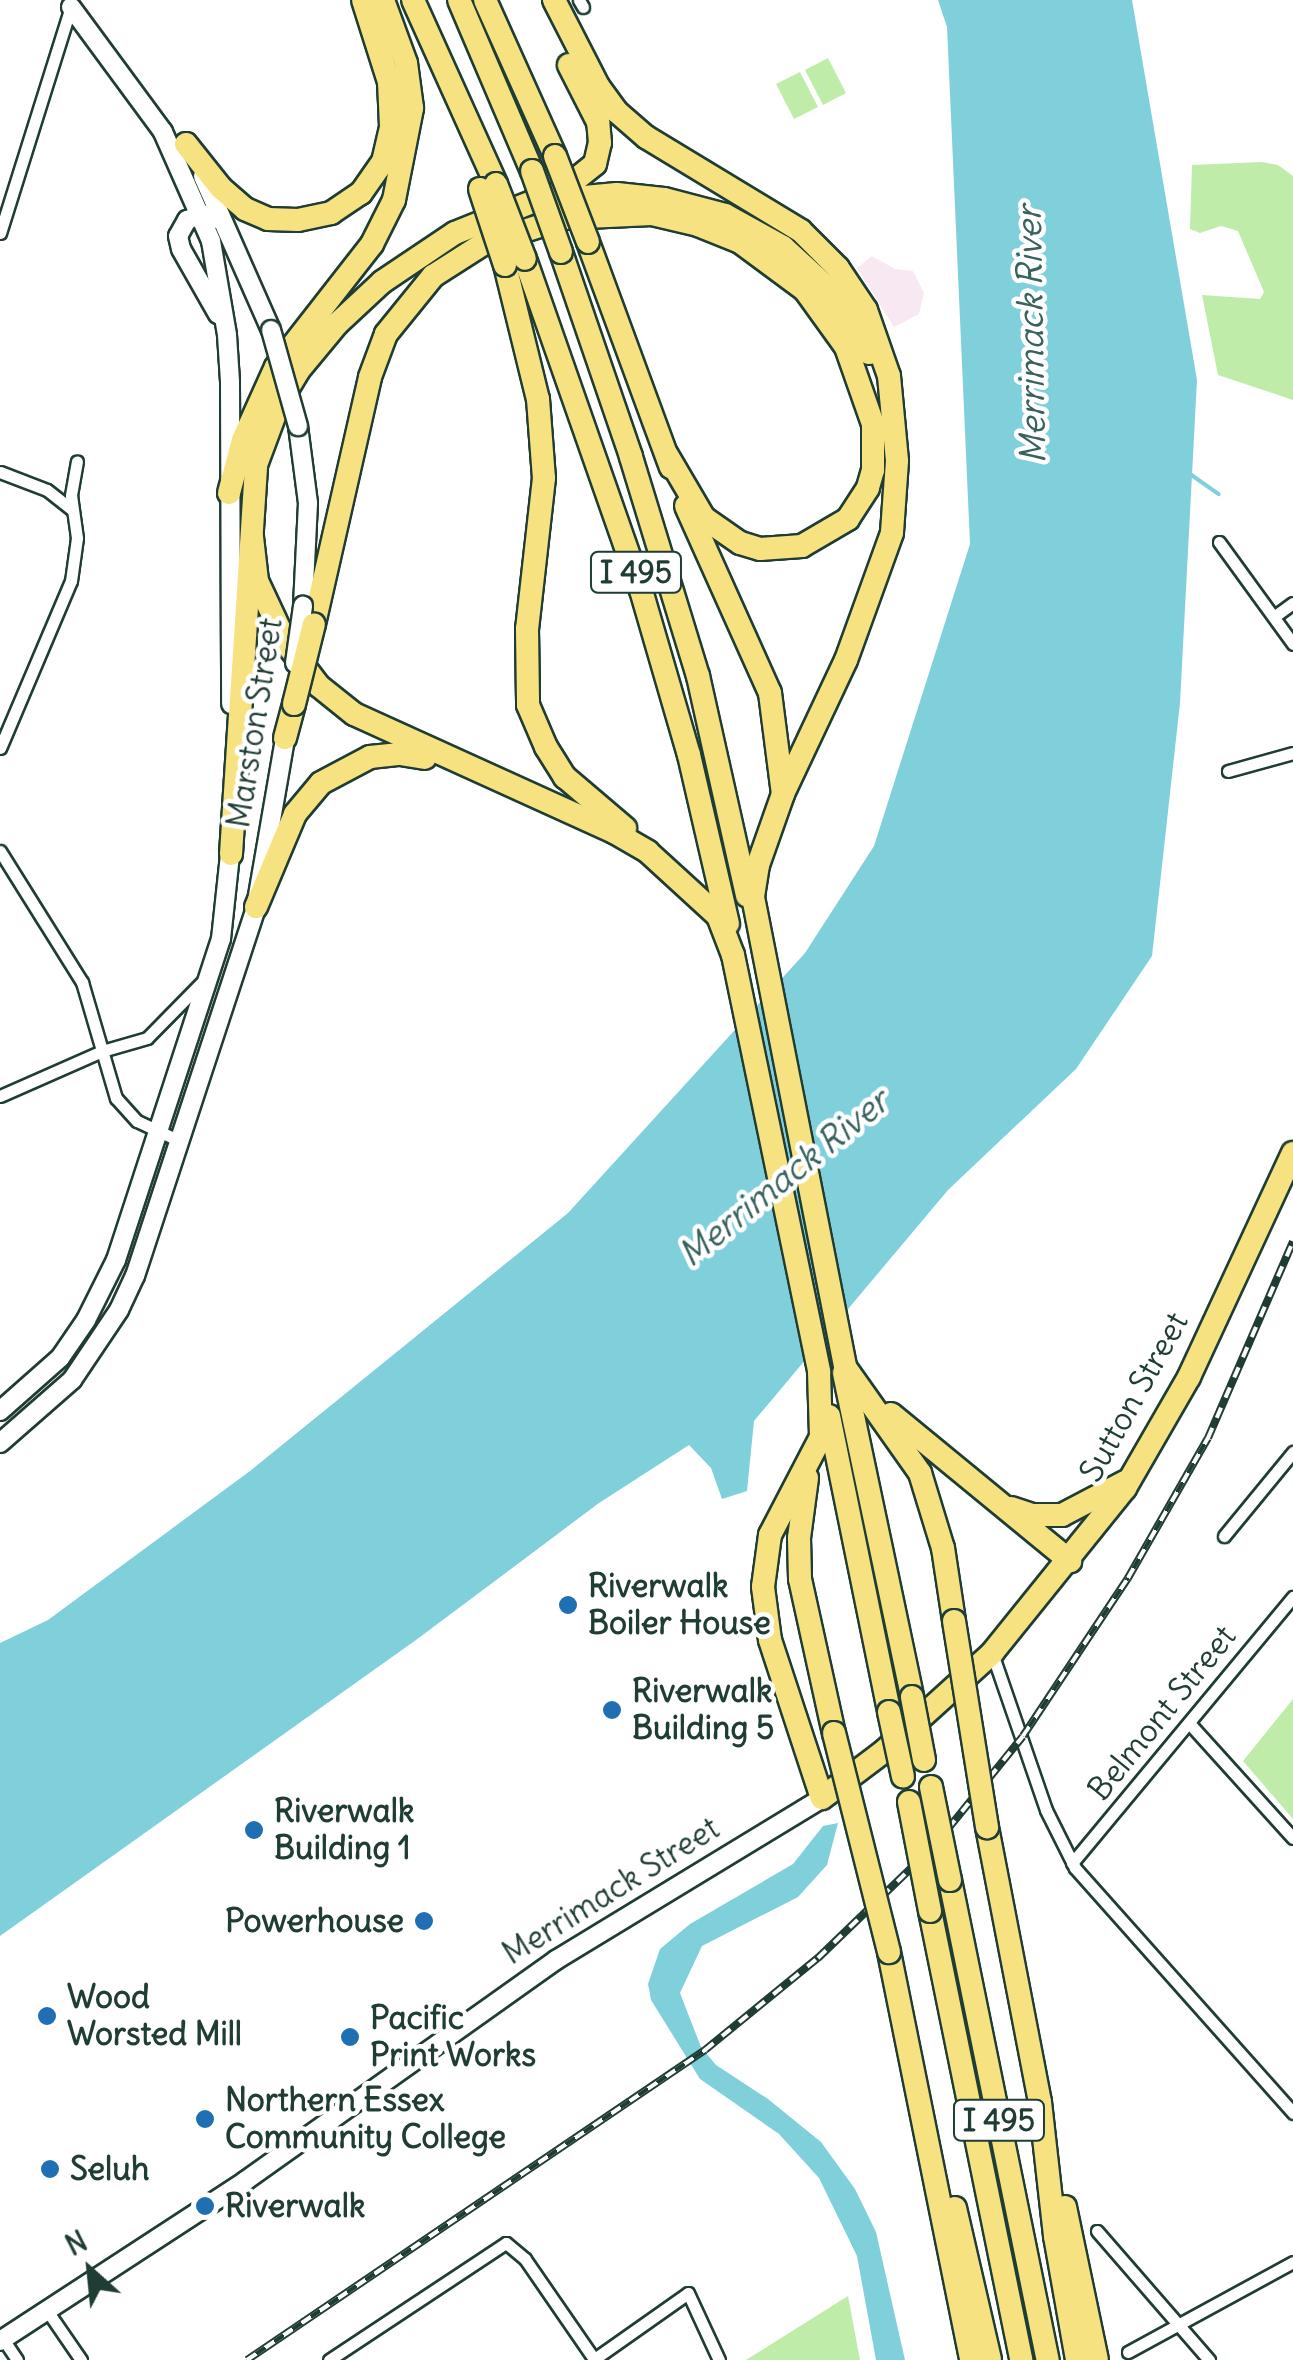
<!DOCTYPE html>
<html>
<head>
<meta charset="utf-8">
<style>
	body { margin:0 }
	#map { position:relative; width:1293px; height:2360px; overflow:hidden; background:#fff; font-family:Delius,sans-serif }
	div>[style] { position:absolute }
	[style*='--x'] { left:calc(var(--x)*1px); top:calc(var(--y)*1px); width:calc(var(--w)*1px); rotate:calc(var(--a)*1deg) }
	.built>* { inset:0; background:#f7e8f1 }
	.green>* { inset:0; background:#bfeca9 }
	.water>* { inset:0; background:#80d0dc }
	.stream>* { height:4px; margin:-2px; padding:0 2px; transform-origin:2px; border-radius:2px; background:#80d0dc }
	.roads { filter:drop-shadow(2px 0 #1f3d34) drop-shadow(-2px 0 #1f3d34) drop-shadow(0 2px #1f3d34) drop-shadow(0 -2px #1f3d34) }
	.street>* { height:11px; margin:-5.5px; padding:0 5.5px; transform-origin:5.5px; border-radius:5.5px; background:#fff }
	.secondary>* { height:18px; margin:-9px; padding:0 9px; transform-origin:9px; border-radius:9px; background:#fff }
	.highway>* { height:22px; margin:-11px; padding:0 11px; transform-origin:11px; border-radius:11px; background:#f7e281 }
	.rail>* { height:8px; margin-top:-4px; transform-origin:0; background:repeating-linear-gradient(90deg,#fff 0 11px,#1f3d34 0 22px); box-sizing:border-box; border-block:2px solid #1f3d34 }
	.bridges { filter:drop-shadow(2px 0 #1f3d34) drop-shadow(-2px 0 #1f3d34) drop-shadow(0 2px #1f3d34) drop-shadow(0 -2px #1f3d34) }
	.secondary-bridge>* { height:18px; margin:-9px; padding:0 9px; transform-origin:9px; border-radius:9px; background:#fff }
	.highway-bridge>* { height:22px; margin:-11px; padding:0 11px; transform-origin:11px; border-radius:11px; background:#f7e281 }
	.dots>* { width:28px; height:28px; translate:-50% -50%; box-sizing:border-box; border:5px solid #fff; border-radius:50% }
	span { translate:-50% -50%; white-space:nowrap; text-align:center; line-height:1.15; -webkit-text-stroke:9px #fff; paint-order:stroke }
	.shield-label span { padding:2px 8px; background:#fff; border:2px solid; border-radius:8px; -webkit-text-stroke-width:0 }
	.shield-label { font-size:30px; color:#1f3d34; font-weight:700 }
	.street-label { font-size:32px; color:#1f3d34 }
	.poi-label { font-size:32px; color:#1f3d34; font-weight:700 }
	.left { translate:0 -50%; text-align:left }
	.right { translate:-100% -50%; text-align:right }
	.water-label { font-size:35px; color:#37625e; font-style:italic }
	.north { position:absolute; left:40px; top:2220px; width:100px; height:100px; -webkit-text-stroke:8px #fff; paint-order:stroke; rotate:333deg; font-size:28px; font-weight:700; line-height:40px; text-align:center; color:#1f3d34 }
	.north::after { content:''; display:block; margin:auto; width:35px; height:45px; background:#1f3d34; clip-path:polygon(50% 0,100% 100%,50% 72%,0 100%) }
</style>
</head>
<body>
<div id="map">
	<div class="built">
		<div style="clip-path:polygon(872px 256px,895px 269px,913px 271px,924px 293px,919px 314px,894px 327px,857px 268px)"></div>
	</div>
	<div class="green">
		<div style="clip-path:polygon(828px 58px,846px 93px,823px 105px,805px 70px)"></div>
		<div style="clip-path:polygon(800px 72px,818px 107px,794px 119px,776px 84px)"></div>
		<div style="clip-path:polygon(1262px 162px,1278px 165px,1293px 176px,1293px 400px,1218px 375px,1202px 295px,1260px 299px,1264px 292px,1238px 231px,1221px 226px,1200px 233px,1190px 229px,1192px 165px)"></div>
		<div style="clip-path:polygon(1293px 1699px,1293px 1819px,1243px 1761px)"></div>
		<div style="clip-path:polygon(848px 2296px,860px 2360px,746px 2360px)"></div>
	</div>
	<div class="water">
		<div style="clip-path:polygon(938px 0,1132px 0,1197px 380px,1180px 703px,1152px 956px,1076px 1069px,948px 1190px,754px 1421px,747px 1491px,722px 1499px,711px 1468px,689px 1445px,599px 1503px,416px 1640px,0 1936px,0 1643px,48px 1620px,250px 1471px,568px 1213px,805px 953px,874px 846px,970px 544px,947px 27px)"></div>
		<div style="clip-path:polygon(838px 1823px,827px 1865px,798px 1897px,702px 1946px,680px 1993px,701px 2047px,716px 2065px,768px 2099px,821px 2142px,855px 2189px,876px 2232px,905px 2360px,876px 2360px,857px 2256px,819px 2178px,779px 2134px,700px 2079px,651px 2000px,648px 1984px,660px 1949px,690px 1924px,793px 1864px,823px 1826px)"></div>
	</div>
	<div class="stream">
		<div style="--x:1190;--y:474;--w:35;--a:35"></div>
	</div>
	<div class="roads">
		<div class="street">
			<div style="--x:579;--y:0;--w:8;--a:60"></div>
			<div style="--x:0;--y:233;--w:237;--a:-72.6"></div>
			<div style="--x:0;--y:472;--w:50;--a:21"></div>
			<div style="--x:47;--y:490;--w:31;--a:38"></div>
			<div style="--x:1219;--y:542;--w:126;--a:54"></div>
			<div style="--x:1275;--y:616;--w:22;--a:-36"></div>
			<div style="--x:0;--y:748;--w:181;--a:-67"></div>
			<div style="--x:71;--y:581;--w:43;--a:-82.1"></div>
			<div style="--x:77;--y:538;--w:43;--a:-97.9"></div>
			<div style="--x:71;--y:495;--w:34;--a:-80"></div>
			<div style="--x:1228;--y:771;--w:67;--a:-15.5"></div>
			<div style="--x:0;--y:851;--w:155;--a:58"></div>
			<div style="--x:82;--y:982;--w:121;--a:73.7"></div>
			<div style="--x:116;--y:1098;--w:31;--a:48"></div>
			<div style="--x:137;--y:1121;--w:45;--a:24.9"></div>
			<div style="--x:0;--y:1096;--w:111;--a:-23.8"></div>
			<div style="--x:102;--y:1051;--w:47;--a:-16.1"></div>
			<div style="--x:147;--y:1038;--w:77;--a:-45.5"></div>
			<div style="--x:1224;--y:1536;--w:109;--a:-50.6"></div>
			<div style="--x:992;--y:1653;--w:166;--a:71"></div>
			<div style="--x:1046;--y:1810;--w:65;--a:63.4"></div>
			<div style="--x:1075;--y:1868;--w:328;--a:48.3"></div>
			<div style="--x:1189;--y:1723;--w:155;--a:47.9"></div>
			<div style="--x:1072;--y:1863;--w:346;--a:-50.3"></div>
			<div style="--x:1097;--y:2231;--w:171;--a:49"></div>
			<div style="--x:46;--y:2309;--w:62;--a:55.5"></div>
			<div style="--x:3;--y:2339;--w:25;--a:56"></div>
			<div style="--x:1128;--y:2352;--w:188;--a:-28.6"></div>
			<div style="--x:329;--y:2360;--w:212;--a:-33.5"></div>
			<div style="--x:506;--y:2243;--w:25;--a:40"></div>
			<div style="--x:525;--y:2259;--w:121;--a:55.4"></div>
			<div style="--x:593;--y:2360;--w:116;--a:-35.2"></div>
			<div style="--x:688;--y:2293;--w:74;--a:65.2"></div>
		</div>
		<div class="secondary">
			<div style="--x:71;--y:7;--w:155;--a:53.6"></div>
			<div style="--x:163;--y:132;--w:119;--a:66.2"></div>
			<div style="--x:211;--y:241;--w:95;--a:80.3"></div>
			<div style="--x:227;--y:335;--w:47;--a:86.3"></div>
			<div style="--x:230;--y:382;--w:322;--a:89.8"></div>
			<div style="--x:203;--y:176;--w:168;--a:66.2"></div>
			<div style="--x:213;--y:219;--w:12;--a:-156"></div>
			<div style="--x:202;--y:214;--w:16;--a:158"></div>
			<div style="--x:187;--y:220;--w:18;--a:119"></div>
			<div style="--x:178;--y:236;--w:13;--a:77"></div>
			<div style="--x:181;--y:249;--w:75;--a:60.4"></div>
			<div style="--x:298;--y:426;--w:78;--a:82.6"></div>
			<div style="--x:308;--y:503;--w:103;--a:92.8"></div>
			<div style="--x:0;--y:1411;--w:80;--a:-41.5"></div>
			<div style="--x:60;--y:1358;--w:46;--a:-55.6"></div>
			<div style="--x:86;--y:1320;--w:67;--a:-63.4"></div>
			<div style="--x:116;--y:1260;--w:338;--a:-71.9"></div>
			<div style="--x:221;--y:939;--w:95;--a:-83.9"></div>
			<div style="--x:0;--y:1443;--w:96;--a:-41.2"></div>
			<div style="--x:72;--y:1380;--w:84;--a:-56.1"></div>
			<div style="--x:119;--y:1310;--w:38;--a:-65"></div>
			<div style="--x:135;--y:1276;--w:388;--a:-71.8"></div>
			<div style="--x:256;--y:907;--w:182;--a:-80.2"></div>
			<div style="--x:0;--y:2341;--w:293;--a:-33.1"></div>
			<div style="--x:245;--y:2181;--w:382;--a:-35.4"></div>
			<div style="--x:556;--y:1960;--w:311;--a:-31.3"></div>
		</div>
		<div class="highway">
			<div style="--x:413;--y:0;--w:202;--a:65.7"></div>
			<div style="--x:459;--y:0;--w:186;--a:66.9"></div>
			<div style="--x:485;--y:0;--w:171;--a:65.8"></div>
			<div style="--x:554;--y:0;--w:97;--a:62.9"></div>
			<div style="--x:598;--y:86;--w:31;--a:54"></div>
			<div style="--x:616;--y:111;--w:40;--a:41"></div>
			<div style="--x:646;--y:137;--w:181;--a:31.2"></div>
			<div style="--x:801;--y:231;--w:52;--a:45"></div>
			<div style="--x:838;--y:268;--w:50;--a:56.3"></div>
			<div style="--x:866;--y:310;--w:70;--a:70.8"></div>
			<div style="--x:889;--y:376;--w:85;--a:84.6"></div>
			<div style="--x:897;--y:461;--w:72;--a:94"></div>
			<div style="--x:892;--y:533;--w:135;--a:109.9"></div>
			<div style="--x:846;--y:660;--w:148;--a:115.2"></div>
			<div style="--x:783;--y:794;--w:75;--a:109.4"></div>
			<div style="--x:758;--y:865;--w:32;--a:99"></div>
			<div style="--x:753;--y:897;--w:479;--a:78.9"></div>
			<div style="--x:845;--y:1367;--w:130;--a:54.7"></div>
			<div style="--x:920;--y:1473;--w:78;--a:73"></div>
			<div style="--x:943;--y:1548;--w:74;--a:81.4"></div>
			<div style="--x:186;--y:144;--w:56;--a:51.5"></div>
			<div style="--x:221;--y:188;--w:32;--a:41"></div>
			<div style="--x:245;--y:209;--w:25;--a:23"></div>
			<div style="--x:268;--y:219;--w:30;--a:2"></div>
			<div style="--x:298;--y:220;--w:34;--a:-12"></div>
			<div style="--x:331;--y:213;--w:36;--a:-34"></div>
			<div style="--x:361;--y:193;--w:38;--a:-55"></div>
			<div style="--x:383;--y:162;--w:37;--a:-77"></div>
			<div style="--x:391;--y:126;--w:44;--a:-92.6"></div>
			<div style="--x:389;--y:82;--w:86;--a:-107.6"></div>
			<div style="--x:555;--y:196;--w:51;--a:-38.7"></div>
			<div style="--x:595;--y:164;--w:22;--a:-77"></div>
			<div style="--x:600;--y:143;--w:21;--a:-95"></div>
			<div style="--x:598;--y:122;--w:64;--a:-117"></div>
			<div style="--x:588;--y:242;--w:240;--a:69.8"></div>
			<div style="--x:561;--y:252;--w:217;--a:71.1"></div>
			<div style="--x:631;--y:457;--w:229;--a:73"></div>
			<div style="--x:698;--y:676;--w:225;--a:77.4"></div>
			<div style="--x:525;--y:259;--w:351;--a:70.7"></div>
			<div style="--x:641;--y:590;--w:172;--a:73.8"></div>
			<div style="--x:689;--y:755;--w:173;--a:77"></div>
			<div style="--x:505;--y:265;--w:138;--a:76.2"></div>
			<div style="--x:538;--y:399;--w:79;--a:85.7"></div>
			<div style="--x:544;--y:478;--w:152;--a:96.4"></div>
			<div style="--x:527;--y:629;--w:76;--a:89.2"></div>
			<div style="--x:528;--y:705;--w:46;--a:66.8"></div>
			<div style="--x:546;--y:747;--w:36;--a:58"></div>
			<div style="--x:565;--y:777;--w:79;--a:40.4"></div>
			<div style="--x:229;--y:493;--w:55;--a:-75.2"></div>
			<div style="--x:243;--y:440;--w:80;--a:-65.7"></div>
			<div style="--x:276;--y:367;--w:156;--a:-52"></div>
			<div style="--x:372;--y:244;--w:49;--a:-63.4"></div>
			<div style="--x:394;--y:200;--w:94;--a:-78.9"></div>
			<div style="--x:412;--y:108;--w:45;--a:-97.6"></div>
			<div style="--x:406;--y:63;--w:67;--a:-110.1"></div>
			<div style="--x:686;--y:506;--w:205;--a:65.8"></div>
			<div style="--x:770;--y:693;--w:102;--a:82.7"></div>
			<div style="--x:252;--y:537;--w:44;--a:83.5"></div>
			<div style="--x:257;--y:581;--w:68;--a:64.9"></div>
			<div style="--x:286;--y:643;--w:54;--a:52.5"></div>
			<div style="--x:319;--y:686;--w:45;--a:38.7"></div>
			<div style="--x:354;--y:714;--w:286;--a:24.4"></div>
			<div style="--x:614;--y:832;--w:39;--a:30"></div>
			<div style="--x:648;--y:852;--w:95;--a:42.4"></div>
			<div style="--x:718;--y:916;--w:42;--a:69"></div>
			<div style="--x:733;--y:955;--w:426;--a:78.3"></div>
			<div style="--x:819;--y:1372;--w:65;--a:88.2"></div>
			<div style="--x:821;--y:1437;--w:110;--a:117.5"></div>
			<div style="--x:770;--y:1535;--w:52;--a:97.7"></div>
			<div style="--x:763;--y:1587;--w:53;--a:82.5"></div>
			<div style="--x:770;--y:1640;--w:166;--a:71.8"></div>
			<div style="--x:822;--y:1798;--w:76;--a:-37"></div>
			<div style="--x:883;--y:1752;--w:147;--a:-42.2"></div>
			<div style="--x:992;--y:1653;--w:212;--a:-51.1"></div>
			<div style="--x:1125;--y:1488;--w:128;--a:-60"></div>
			<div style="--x:1189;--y:1377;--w:247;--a:-65.1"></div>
			<div style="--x:314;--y:624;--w:253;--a:-77.2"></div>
			<div style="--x:370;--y:377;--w:46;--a:-69.6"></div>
			<div style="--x:386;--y:334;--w:75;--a:-51"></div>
			<div style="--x:433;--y:276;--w:59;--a:-32.6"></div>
			<div style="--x:483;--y:244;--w:86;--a:-17.6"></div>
			<div style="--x:565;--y:218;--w:87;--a:-2.6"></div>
			<div style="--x:652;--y:214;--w:47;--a:13.4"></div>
			<div style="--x:698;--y:225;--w:45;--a:22"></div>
			<div style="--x:740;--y:242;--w:81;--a:36.4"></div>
			<div style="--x:805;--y:290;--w:70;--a:54.3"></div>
			<div style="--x:846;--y:347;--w:82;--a:70.7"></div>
			<div style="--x:873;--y:424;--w:46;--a:90"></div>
			<div style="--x:873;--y:470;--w:19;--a:106"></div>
			<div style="--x:868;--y:488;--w:37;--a:123"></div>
			<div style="--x:848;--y:519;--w:53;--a:149.6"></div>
			<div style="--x:802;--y:546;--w:42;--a:175.9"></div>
			<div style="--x:760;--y:549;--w:21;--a:-163"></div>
			<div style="--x:740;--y:543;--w:44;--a:-145.2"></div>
			<div style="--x:704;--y:518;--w:73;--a:-120.4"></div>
			<div style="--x:285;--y:738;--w:35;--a:-75"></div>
			<div style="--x:231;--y:854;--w:390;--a:-86.3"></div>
			<div style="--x:256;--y:465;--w:66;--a:-69.6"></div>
			<div style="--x:279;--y:403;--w:37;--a:-59"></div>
			<div style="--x:298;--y:371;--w:61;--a:-50.3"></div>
			<div style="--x:337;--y:324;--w:62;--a:-43"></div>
			<div style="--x:382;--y:282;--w:88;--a:-33.9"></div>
			<div style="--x:455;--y:233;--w:83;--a:-21.9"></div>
			<div style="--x:532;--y:202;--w:85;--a:-5.4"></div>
			<div style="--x:617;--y:194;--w:47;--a:6.1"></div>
			<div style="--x:664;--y:199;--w:63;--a:14.7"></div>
			<div style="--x:725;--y:215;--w:66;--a:28.9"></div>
			<div style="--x:783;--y:247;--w:68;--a:42.6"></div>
			<div style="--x:833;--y:293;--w:70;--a:59"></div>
			<div style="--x:256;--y:907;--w:101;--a:-67.2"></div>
			<div style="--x:295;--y:814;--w:40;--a:-50"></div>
			<div style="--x:321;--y:783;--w:55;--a:-28"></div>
			<div style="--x:370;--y:757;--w:30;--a:-6"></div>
			<div style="--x:400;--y:754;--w:25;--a:9"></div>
			<div style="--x:844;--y:1373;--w:331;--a:78.1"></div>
			<div style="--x:891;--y:1414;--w:232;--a:39.4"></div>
			<div style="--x:829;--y:1416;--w:302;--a:78.5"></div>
			<div style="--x:807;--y:1478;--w:61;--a:97.6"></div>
			<div style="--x:799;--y:1538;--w:41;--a:88.6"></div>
			<div style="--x:800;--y:1579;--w:158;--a:77.6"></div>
			<div style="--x:1011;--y:1508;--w:23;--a:18"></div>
			<div style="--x:1033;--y:1515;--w:29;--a:0"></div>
			<div style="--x:1062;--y:1515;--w:71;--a:-27.6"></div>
			<div style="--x:987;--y:1827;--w:280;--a:79.1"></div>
			<div style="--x:1040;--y:2102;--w:135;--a:83.6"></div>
			<div style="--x:1055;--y:2236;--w:126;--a:79.9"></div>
			<div style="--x:950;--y:1880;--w:490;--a:78.5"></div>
			<div style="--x:930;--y:1911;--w:458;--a:78.5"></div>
			<div style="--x:889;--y:1952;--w:416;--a:78.6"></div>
			<div style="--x:1065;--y:2207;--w:156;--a:78.2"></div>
			<div style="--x:955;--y:2208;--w:156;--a:77"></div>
		</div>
	</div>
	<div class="rail">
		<div style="--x:247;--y:2360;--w:553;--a:-34.09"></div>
		<div style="--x:705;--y:2050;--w:146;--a:-39.2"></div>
		<div style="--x:818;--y:1958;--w:161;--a:-44"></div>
		<div style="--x:934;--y:1846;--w:141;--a:-51"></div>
		<div style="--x:1023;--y:1736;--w:190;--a:-56.4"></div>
		<div style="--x:1128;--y:1578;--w:161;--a:-60.3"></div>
		<div style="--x:1208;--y:1438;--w:214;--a:-66.6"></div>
	</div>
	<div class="bridges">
		<div class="secondary-bridge">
			<div style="--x:271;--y:330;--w:100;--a:74.3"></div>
			<div style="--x:295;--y:663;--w:58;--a:-82"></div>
		</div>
		<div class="highway-bridge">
			<div style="--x:555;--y:156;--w:92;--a:69"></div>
			<div style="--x:532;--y:171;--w:86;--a:70.3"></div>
			<div style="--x:496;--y:184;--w:80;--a:68.9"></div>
			<div style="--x:480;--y:189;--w:80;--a:71.8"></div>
			<div style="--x:294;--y:704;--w:82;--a:-76"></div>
			<div style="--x:954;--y:1621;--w:209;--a:80.9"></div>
			<div style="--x:912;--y:1697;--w:64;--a:79.2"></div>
			<div style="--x:889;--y:1712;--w:66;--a:77.8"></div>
			<div style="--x:834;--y:1733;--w:226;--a:75.9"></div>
			<div style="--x:931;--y:1787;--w:95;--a:78.5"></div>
			<div style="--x:909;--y:1802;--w:111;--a:79.1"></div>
		</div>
	</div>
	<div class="dots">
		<div style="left:568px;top:1605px;background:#1f6fb2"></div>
		<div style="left:612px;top:1710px;background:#1f6fb2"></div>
		<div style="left:254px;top:1830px;background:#1f6fb2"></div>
		<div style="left:424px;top:1921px;background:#1f6fb2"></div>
		<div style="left:47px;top:2016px;background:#1f6fb2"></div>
		<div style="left:350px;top:2037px;background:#1f6fb2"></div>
		<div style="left:205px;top:2119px;background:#1f6fb2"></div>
		<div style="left:50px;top:2169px;background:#1f6fb2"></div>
		<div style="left:205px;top:2206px;background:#1f6fb2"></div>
	</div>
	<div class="shield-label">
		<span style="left:636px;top:572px">I 495</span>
		<span style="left:999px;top:2120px">I 495</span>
	</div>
	<div class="street-label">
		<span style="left:255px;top:723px;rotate:-81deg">Marston Street</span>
		<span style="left:1134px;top:1397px;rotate:-61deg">Sutton Street</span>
		<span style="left:1162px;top:1713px;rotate:-51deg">Belmont Street</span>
		<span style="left:611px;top:1891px;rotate:-32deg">Merrimack Street</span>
	</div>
	<div class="poi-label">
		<span class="left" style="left:588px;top:1605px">Riverwalk<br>Boiler House</span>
		<span class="left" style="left:632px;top:1710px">Riverwalk<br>Building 5</span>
		<span class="left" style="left:274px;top:1830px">Riverwalk<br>Building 1</span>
		<span class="right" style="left:404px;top:1921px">Powerhouse</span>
		<span class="left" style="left:67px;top:2016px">Wood<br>Worsted Mill</span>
		<span class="left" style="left:370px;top:2037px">Pacific<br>Print Works</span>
		<span class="left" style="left:225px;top:2119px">Northern Essex<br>Community College</span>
		<span class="left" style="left:70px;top:2169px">Seluh</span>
		<span class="left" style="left:225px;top:2206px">Riverwalk</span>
	</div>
	<div class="water-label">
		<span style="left:1030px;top:335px;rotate:-91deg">Merrimack River</span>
		<span style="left:783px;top:1177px;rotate:-39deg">Merrimack River</span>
	</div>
	<div class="north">N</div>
</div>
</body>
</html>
